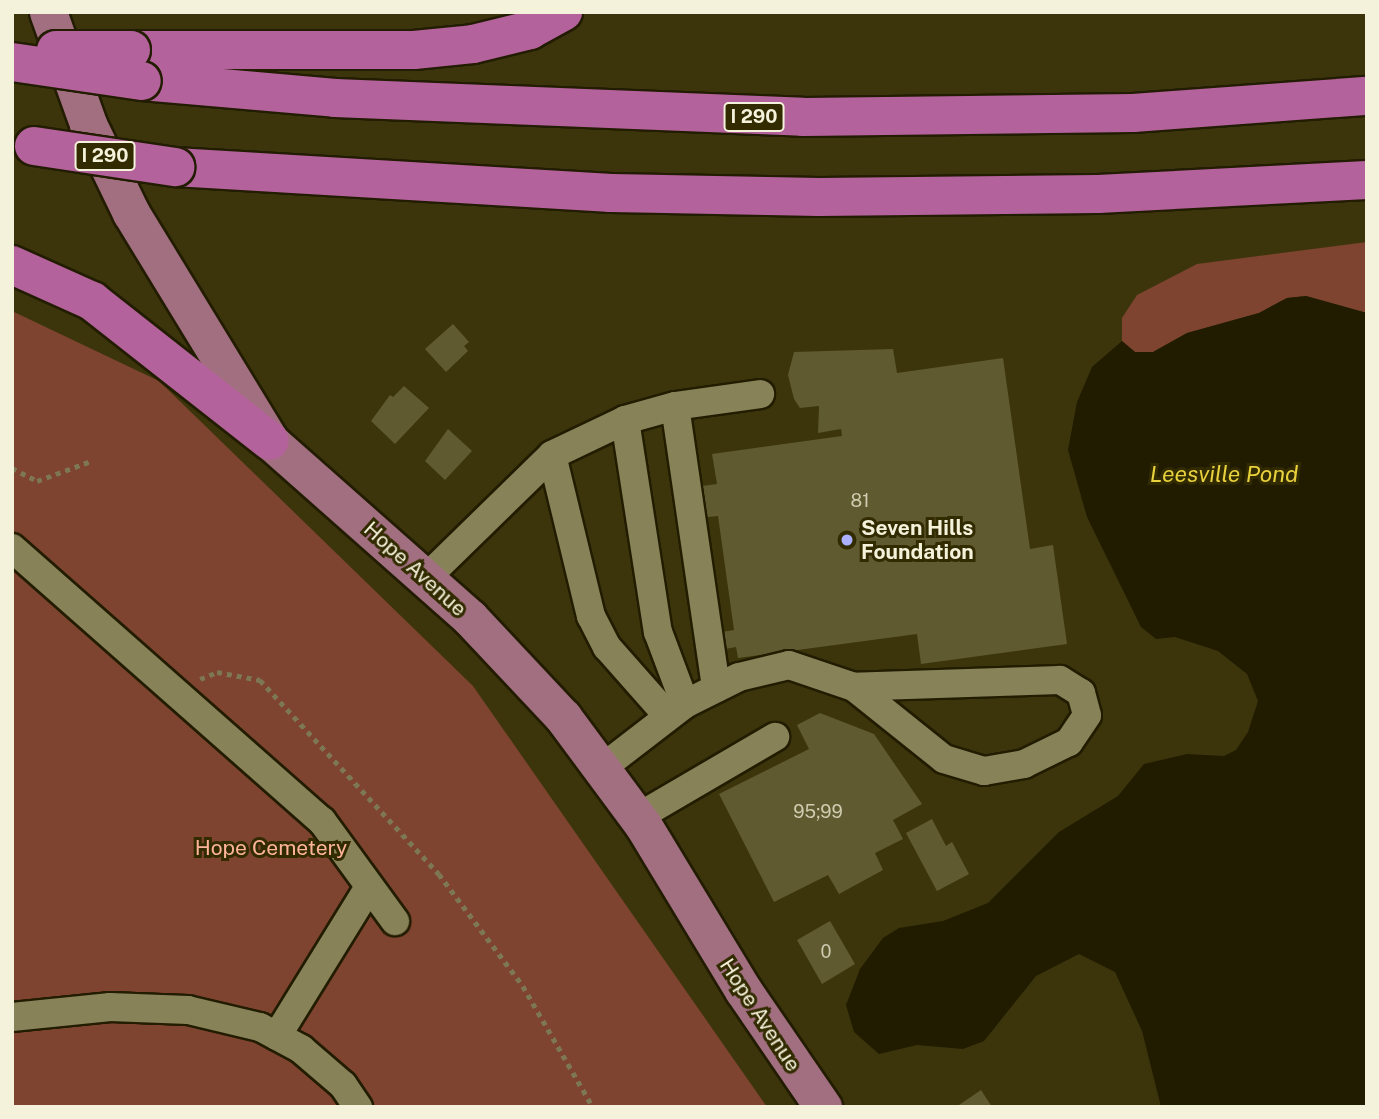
<!DOCTYPE html>
<html>
<head>
<meta charset="utf-8">
<style>
	body { margin:0 }
	#map { position:relative; width:1379px; height:1119px; overflow:hidden; background:#3c350b; font-family:"Public Sans",sans-serif }
	div>[style] { position:absolute }
	[style*='--x'] { left:calc(var(--x)*1px); top:calc(var(--y)*1px); width:calc(var(--w)*1px); rotate:calc(var(--a)*1deg) }
	.green>* { inset:0; background:#7e442f }
	.water>* { inset:0; background:#211b00 }
	.building>* { inset:0; background:#605a31 }
	.path>* { height:4.5px; margin-top:-2.25px; transform-origin:0; background:repeating-linear-gradient(90deg,#7d7754 0 5px,transparent 0 10px) }
	.roads { filter:drop-shadow(2px 0 #221c00) drop-shadow(-2px 0 #221c00) drop-shadow(0 2px #221c00) drop-shadow(0 -2px #221c00) }
	.minor>* { height:28px; margin:-14px; padding:0 14px; transform-origin:14px; border-radius:14px; background:#888258 }
	.major>* { height:37px; margin:-18.5px; padding:0 18.5px; transform-origin:18.5px; border-radius:18.5px; background:#a26f80 }
	.highway>* { height:38px; margin:-19px; padding:0 19px; transform-origin:19px; border-radius:19px; background:#b4629b }
	.bridges { filter:drop-shadow(2px 0 #221c00) drop-shadow(-2px 0 #221c00) drop-shadow(0 2px #221c00) drop-shadow(0 -2px #221c00) }
	.highway-bridge>* { height:38px; margin:-19px; padding:0 19px; transform-origin:19px; border-radius:19px; background:#b4629b }
	.dots>* { width:19px; height:19px; translate:-50% -50%; box-sizing:border-box; border:4px solid #322b00; border-radius:50% }
	span { translate:-50% -50%; white-space:nowrap; text-align:center; line-height:1.15; -webkit-text-stroke:6px #322b00; paint-order:stroke }
	.number-label { font-size:18px; color:#d0ccb0 }
	.number-label span { -webkit-text-stroke-width:0 }
	.shield-label span { padding:2px 5px; background:#322b00; border:2px solid; border-radius:5px; -webkit-text-stroke-width:0 }
	.shield-label { font-size:19px; color:#f5f2db; font-weight:700 }
	.poi-label { font-size:21px; color:#f5f2db; font-weight:700 }
	.left { translate:0 -50%; text-align:left }
	.street-label { font-size:21px; color:#f5f2db }
	.park-label { font-size:21px; color:#ffb499 }
	.water-label { font-size:23px; color:#e8d13d; font-style:italic }
	.frame { position:absolute; inset:0; border:14px solid #f5f2db; pointer-events:none }
</style>
</head>
<body>
<div id="map">
	<div class="green">
		<div style="clip-path:polygon(1367px 242px,1367px 313px,1306px 296px,1287px 298px,1259px 313px,1187px 333px,1153px 352px,1135px 352px,1122px 341px,1122px 318px,1137px 295px,1197px 264px)"></div>
		<div style="clip-path:polygon(12px 311px,159px 381px,473px 686px,767px 1107px,12px 1107px)"></div>
	</div>
	<div class="water">
		<div style="clip-path:polygon(1306px 296px,1367px 313px,1367px 1107px,1161px 1107px,1142px 1031px,1115px 972px,1079px 954px,1036px 976px,984px 1041px,963px 1049px,917px 1045px,879px 1054px,854px 1032px,846px 1005px,860px 969px,883px 938px,899px 928px,943px 921px,988px 903px,1059px 832px,1118px 796px,1144px 764px,1187px 754px,1224px 756px,1236px 750px,1248px 732px,1258px 701px,1247px 674px,1218px 651px,1175px 637px,1156px 639px,1141px 627px,1087px 517px,1068px 450px,1077px 402px,1092px 367px,1122px 341px,1135px 352px,1153px 352px,1187px 333px,1259px 313px,1287px 298px)"></div>
	</div>
	<div class="building">
		<div style="clip-path:polygon(453px 324px,469px 342px,464px 346px,468px 351px,446px 372px,425px 349px)"></div>
		<div style="clip-path:polygon(893px 349px,897px 373px,1003px 358px,1030px 549px,1053px 545px,1067px 644px,921px 664px,917px 634px,738px 658px,736px 647px,725px 649px,722px 632px,734px 630px,718px 516px,699px 518px,694px 487px,717px 484px,712px 454px,842px 436px,841px 429px,818px 433px,819px 406px,800px 408px,794px 399px,788px 375px,794px 352px)"></div>
		<div style="clip-path:polygon(404px 386px,429px 408px,395px 444px,371px 421px,390px 395px,393px 397px)"></div>
		<div style="clip-path:polygon(448px 429px,472px 451px,445px 480px,425px 461px)"></div>
		<div style="clip-path:polygon(820px 713px,874px 734px,922px 804px,893px 820px,903px 839px,875px 853px,883px 870px,839px 894px,828px 875px,774px 902px,719px 794px,809px 749px,797px 725px)"></div>
		<div style="clip-path:polygon(932px 819px,946px 846px,952px 842px,969px 874px,937px 891px,906px 833px)"></div>
		<div style="clip-path:polygon(830px 921px,855px 964px,822px 984px,797px 940px)"></div>
		<div style="clip-path:polygon(981px 1090px,992px 1107px,956px 1107px)"></div>
	</div>
	<div class="path">
		<div style="--x:12;--y:468;--w:28;--a:27"></div>
		<div style="--x:37;--y:481;--w:58;--a:-20.3"></div>
		<div style="--x:200;--y:679;--w:18;--a:-22"></div>
		<div style="--x:217;--y:672;--w:44;--a:10.5"></div>
		<div style="--x:260;--y:680;--w:264;--a:47.3"></div>
		<div style="--x:439;--y:874;--w:140;--a:53.1"></div>
		<div style="--x:523;--y:986;--w:140;--a:60"></div>
	</div>
	<div class="roads">
		<div class="minor">
			<div style="--x:675;--y:406;--w:285;--a:81.7"></div>
			<div style="--x:625;--y:420;--w:215;--a:81.2"></div>
			<div style="--x:658;--y:632;--w:77;--a:69.4"></div>
			<div style="--x:552;--y:455;--w:81;--a:-25.6"></div>
			<div style="--x:625;--y:420;--w:52;--a:-15.6"></div>
			<div style="--x:675;--y:406;--w:86;--a:-8"></div>
			<div style="--x:12;--y:548;--w:413;--a:41.4"></div>
			<div style="--x:322;--y:821;--w:124;--a:53.9"></div>
			<div style="--x:426;--y:578;--w:176;--a:-44.3"></div>
			<div style="--x:552;--y:455;--w:166;--a:76.4"></div>
			<div style="--x:591;--y:616;--w:35;--a:63"></div>
			<div style="--x:607;--y:647;--w:92;--a:48.5"></div>
			<div style="--x:602;--y:768;--w:105;--a:-37.6"></div>
			<div style="--x:685;--y:704;--w:60;--a:-26.6"></div>
			<div style="--x:739;--y:677;--w:51;--a:-13.5"></div>
			<div style="--x:789;--y:665;--w:69;--a:18.7"></div>
			<div style="--x:854;--y:687;--w:115;--a:38.7"></div>
			<div style="--x:944;--y:759;--w:42;--a:16.7"></div>
			<div style="--x:984;--y:771;--w:41;--a:-9.9"></div>
			<div style="--x:1024;--y:764;--w:50;--a:-26.1"></div>
			<div style="--x:1069;--y:742;--w:32;--a:-56"></div>
			<div style="--x:1087;--y:715;--w:23;--a:-105"></div>
			<div style="--x:1081;--y:693;--w:25;--a:-148"></div>
			<div style="--x:1060;--y:680;--w:206;--a:178.1"></div>
			<div style="--x:638;--y:817;--w:159;--a:-30.3"></div>
			<div style="--x:12;--y:1017;--w:99;--a:-5.8"></div>
			<div style="--x:110;--y:1007;--w:78;--a:2.2"></div>
			<div style="--x:188;--y:1010;--w:74;--a:13.3"></div>
			<div style="--x:260;--y:1027;--w:47;--a:28.2"></div>
			<div style="--x:301;--y:1049;--w:55;--a:40.6"></div>
			<div style="--x:343;--y:1085;--w:27;--a:56"></div>
			<div style="--x:277;--y:1036;--w:175;--a:-58.3"></div>
		</div>
		<div class="major">
			<div style="--x:48;--y:12;--w:119;--a:70.3"></div>
			<div style="--x:88;--y:124;--w:99;--a:64.2"></div>
			<div style="--x:131;--y:213;--w:267;--a:58.6"></div>
			<div style="--x:270;--y:441;--w:267;--a:41.5"></div>
			<div style="--x:470;--y:618;--w:136;--a:46.8"></div>
			<div style="--x:563;--y:717;--w:134;--a:53.5"></div>
			<div style="--x:643;--y:825;--w:193;--a:58.8"></div>
			<div style="--x:743;--y:990;--w:142;--a:55.6"></div>
		</div>
		<div class="highway">
			<div style="--x:131;--y:50;--w:283;--a:0"></div>
			<div style="--x:414;--y:50;--w:59;--a:-5.8"></div>
			<div style="--x:473;--y:44;--w:59;--a:-13.8"></div>
			<div style="--x:530;--y:30;--w:38;--a:-29"></div>
			<div style="--x:142;--y:81;--w:194;--a:5"></div>
			<div style="--x:335;--y:98;--w:468;--a:2.3"></div>
			<div style="--x:803;--y:117;--w:330;--a:-0.7"></div>
			<div style="--x:1133;--y:113;--w:235;--a:-4.2"></div>
			<div style="--x:175;--y:167;--w:437;--a:3.4"></div>
			<div style="--x:611;--y:193;--w:208;--a:1.1"></div>
			<div style="--x:819;--y:197;--w:279;--a:-0.6"></div>
			<div style="--x:1098;--y:194;--w:269;--a:-3"></div>
			<div style="--x:12;--y:265;--w:88;--a:24.2"></div>
			<div style="--x:92;--y:301;--w:226;--a:38.2"></div>
		</div>
	</div>
	<div class="bridges">
		<div class="highway-bridge">
			<div style="--x:56;--y:50;--w:75;--a:0"></div>
			<div style="--x:12;--y:62;--w:131;--a:8.3"></div>
			<div style="--x:34;--y:146;--w:143;--a:8.5"></div>
		</div>
	</div>
	<div class="dots">
		<div style="left:847px;top:540px;background:#aab0fb"></div>
	</div>
	<div class="number-label">
		<span style="left:860px;top:501px">81</span>
		<span style="left:818px;top:812px">95;99</span>
		<span style="left:826px;top:952px">0</span>
	</div>
	<div class="shield-label">
		<span style="left:754px;top:117px">I 290</span>
		<span style="left:105px;top:156px">I 290</span>
	</div>
	<div class="poi-label">
		<span class="left" style="left:861px;top:540px">Seven Hills<br>Foundation</span>
	</div>
	<div class="street-label">
		<span style="left:415px;top:569px;rotate:42deg">Hope Avenue</span>
		<span style="left:760px;top:1015px;rotate:57deg">Hope Avenue</span>
	</div>
	<div class="park-label">
		<span style="left:271px;top:848px">Hope Cemetery</span>
	</div>
	<div class="water-label">
		<span style="left:1224px;top:474px">Leesville Pond</span>
	</div>
	<div class="frame"></div>
</div>
</body>
</html>
